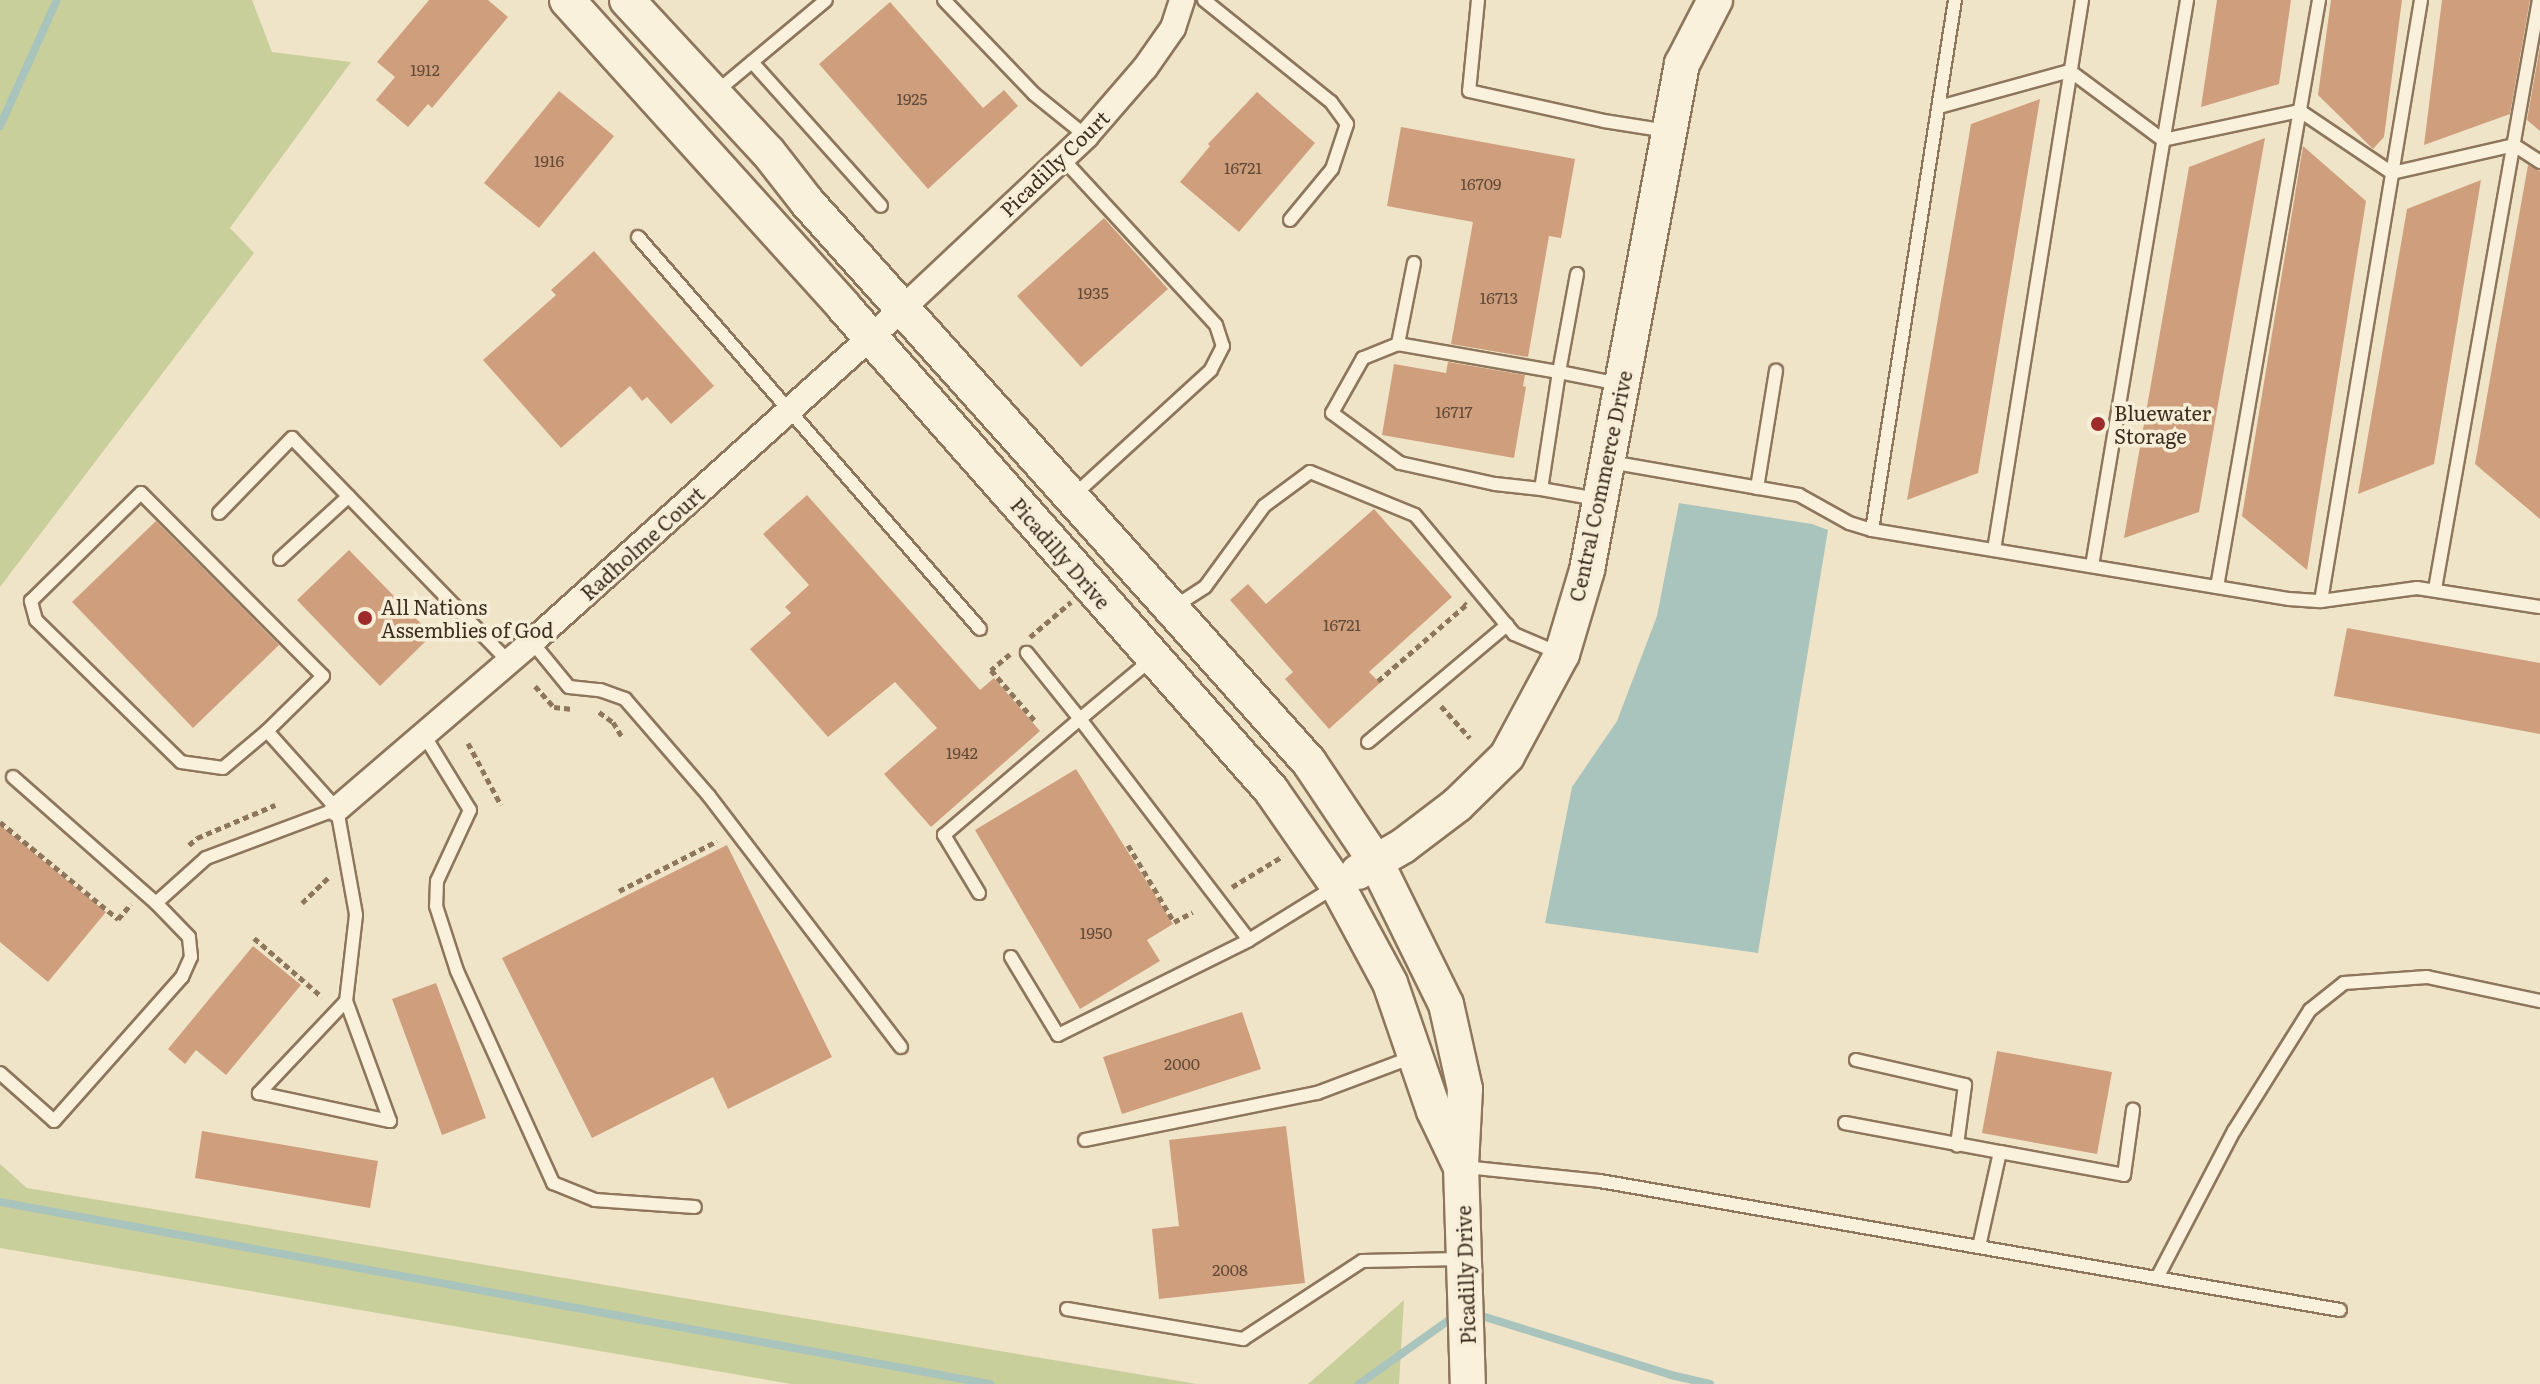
<!DOCTYPE html>
<html>
<head>
<meta charset="utf-8">
<style>
	body { margin:0 }
	#map { position:relative; width:2540px; height:1384px; overflow:hidden; background:#f0e4c8; font-family:Literata,serif }
	div>[style] { position:absolute }
	[style*='--x'] { left:calc(var(--x)*1px); top:calc(var(--y)*1px); width:calc(var(--w)*1px); rotate:calc(var(--a)*1deg) }
	.green>* { inset:0; background:#c9cf9b }
	.water>* { inset:0; background:#a9c4bc }
	.stream>* { height:8px; margin:-4px; padding:0 4px; transform-origin:4px; border-radius:4px; background:#a9c4bc }
	.building>* { inset:0; background:#cf9f7d }
	.path>* { height:5px; margin-top:-2.5px; transform-origin:0; background:repeating-linear-gradient(90deg,#8d765c 0 6px,transparent 0 10px) }
	.roads { filter:drop-shadow(2px 0 #8d765c) drop-shadow(-2px 0 #8d765c) drop-shadow(0 2px #8d765c) drop-shadow(0 -2px #8d765c) }
	.lane>* { height:12px; margin:-6px; padding:0 6px; transform-origin:6px; border-radius:6px; background:#faf1dc }
	.street>* { height:24px; margin:-12px; padding:0 12px; transform-origin:12px; border-radius:12px; background:#faf1dc }
	.secondary>* { height:34px; margin:-17px; padding:0 17px; transform-origin:17px; border-radius:17px; background:#faf1dc }
	.dots>* { width:22px; height:22px; translate:-50% -50%; box-sizing:border-box; border:4px solid #f7eed8; border-radius:50% }
	span { translate:-50% -50%; white-space:nowrap; text-align:center; line-height:1.15; -webkit-text-stroke:7px #f7eed8; paint-order:stroke }
	.number-label { font-size:16px; color:#624a37 }
	.number-label span { -webkit-text-stroke-width:0 }
	.street-label { font-size:20px; color:#3d2e20 }
	.poi-label { font-size:20px; color:#3d2e20 }
	.left { translate:0 -50%; text-align:left }
</style>
</head>
<body>
<div id="map">
	<div class="green">
		<div style="clip-path:polygon(0 0,252px 0,272px 52px,351px 62px,230px 228px,254px 253px,0 587px)"></div>
		<div style="clip-path:polygon(0 1164px,27px 1188px,1197px 1384px,791px 1384px,0 1248px)"></div>
		<div style="clip-path:polygon(1404px 1300px,1399px 1384px,1308px 1384px)"></div>
	</div>
	<div class="water">
		<div style="clip-path:polygon(1679px 503px,1812px 524px,1828px 530px,1758px 953px,1545px 923px,1572px 787px,1617px 721px,1657px 616px)"></div>
	</div>
	<div class="stream">
		<div style="--x:0;--y:126;--w:138;--a:-65.7"></div>
		<div style="--x:0;--y:1202;--w:1007;--a:10.42"></div>
		<div style="--x:1482;--y:1316;--w:198;--a:17.3"></div>
		<div style="--x:1671;--y:1375;--w:40;--a:13"></div>
		<div style="--x:1359;--y:1384;--w:110;--a:-35.4"></div>
	</div>
	<div class="building">
		<div style="clip-path:polygon(429px 0,488px 0,508px 17px,432px 108px,428px 104px,408px 127px,376px 100px,395px 77px,377px 62px)"></div>
		<div style="clip-path:polygon(2217px 0,2291px 0,2279px 84px,2201px 107px)"></div>
		<div style="clip-path:polygon(2331px 0,2402px 0,2384px 137px,2373px 149px,2318px 95px)"></div>
		<div style="clip-path:polygon(2442px 0,2530px 0,2510px 114px,2424px 145px)"></div>
		<div style="clip-path:polygon(890px 2px,983px 108px,1004px 90px,1018px 106px,928px 189px,819px 64px)"></div>
		<div style="clip-path:polygon(2540px 46px,2540px 131px,2527px 120px)"></div>
		<div style="clip-path:polygon(559px 91px,614px 136px,539px 228px,484px 183px)"></div>
		<div style="clip-path:polygon(1257px 92px,1315px 143px,1239px 232px,1180px 182px,1210px 146px,1208px 144px)"></div>
		<div style="clip-path:polygon(2040px 99px,1978px 473px,1907px 500px,1971px 124px)"></div>
		<div style="clip-path:polygon(1401px 127px,1575px 159px,1561px 238px,1549px 236px,1528px 357px,1451px 344px,1473px 222px,1387px 206px)"></div>
		<div style="clip-path:polygon(2265px 138px,2199px 512px,2124px 538px,2189px 167px)"></div>
		<div style="clip-path:polygon(2303px 146px,2366px 201px,2307px 570px,2242px 516px)"></div>
		<div style="clip-path:polygon(2528px 165px,2540px 171px,2540px 519px,2475px 464px)"></div>
		<div style="clip-path:polygon(2481px 180px,2434px 464px,2358px 494px,2407px 209px)"></div>
		<div style="clip-path:polygon(1104px 218px,1168px 289px,1081px 367px,1017px 296px)"></div>
		<div style="clip-path:polygon(594px 251px,714px 386px,671px 424px,647px 397px,642px 401px,630px 386px,561px 448px,483px 360px,556px 295px,551px 290px)"></div>
		<div style="clip-path:polygon(1448px 362px,1525px 375px,1523px 386px,1526px 387px,1514px 458px,1382px 435px,1394px 364px,1446px 373px)"></div>
		<div style="clip-path:polygon(807px 495px,980px 690px,994px 678px,1040px 731px,931px 827px,884px 774px,937px 728px,895px 682px,828px 737px,750px 649px,791px 613px,785px 607px,809px 585px,763px 534px)"></div>
		<div style="clip-path:polygon(1374px 509px,1452px 597px,1369px 672px,1380px 683px,1329px 729px,1285px 679px,1293px 672px,1230px 600px,1248px 584px,1266px 604px)"></div>
		<div style="clip-path:polygon(156px 521px,279px 645px,193px 728px,72px 602px)"></div>
		<div style="clip-path:polygon(349px 550px,432px 635px,380px 686px,297px 600px)"></div>
		<div style="clip-path:polygon(2347px 628px,2540px 663px,2540px 734px,2334px 696px)"></div>
		<div style="clip-path:polygon(1076px 769px,1173px 924px,1147px 940px,1160px 961px,1080px 1009px,975px 830px)"></div>
		<div style="clip-path:polygon(0 825px,106px 912px,48px 982px,0 942px)"></div>
		<div style="clip-path:polygon(727px 845px,832px 1057px,728px 1109px,713px 1077px,592px 1138px,502px 958px)"></div>
		<div style="clip-path:polygon(253px 946px,301px 985px,226px 1075px,196px 1050px,185px 1064px,168px 1049px)"></div>
		<div style="clip-path:polygon(436px 983px,486px 1118px,442px 1135px,392px 999px)"></div>
		<div style="clip-path:polygon(1242px 1012px,1261px 1069px,1122px 1114px,1103px 1057px)"></div>
		<div style="clip-path:polygon(1997px 1051px,2112px 1072px,2097px 1154px,1982px 1133px)"></div>
		<div style="clip-path:polygon(1286px 1126px,1305px 1283px,1159px 1299px,1152px 1229px,1179px 1226px,1169px 1140px)"></div>
		<div style="clip-path:polygon(202px 1131px,378px 1161px,370px 1208px,195px 1178px)"></div>
	</div>
	<div class="path">
		<div style="--x:1030;--y:637;--w:54;--a:-40.5"></div>
		<div style="--x:1010;--y:654;--w:25;--a:140"></div>
		<div style="--x:991;--y:670;--w:69;--a:49.1"></div>
		<div style="--x:1378;--y:681;--w:116;--a:-40.8"></div>
		<div style="--x:1466;--y:605;--w:3;--a:-135"></div>
		<div style="--x:535;--y:686;--w:28;--a:48"></div>
		<div style="--x:554;--y:707;--w:19;--a:6"></div>
		<div style="--x:1441;--y:706;--w:43;--a:47.8"></div>
		<div style="--x:599;--y:712;--w:17;--a:36"></div>
		<div style="--x:613;--y:722;--w:17;--a:59"></div>
		<div style="--x:468;--y:743;--w:70;--a:62"></div>
		<div style="--x:0;--y:822;--w:153;--a:39.4"></div>
		<div style="--x:118;--y:919;--w:20;--a:-49"></div>
		<div style="--x:189;--y:845;--w:11;--a:-41"></div>
		<div style="--x:197;--y:838;--w:85;--a:-22.9"></div>
		<div style="--x:1128;--y:845;--w:90;--a:59.1"></div>
		<div style="--x:1174;--y:922;--w:21;--a:-28"></div>
		<div style="--x:1232;--y:887;--w:60;--a:-31.3"></div>
		<div style="--x:619;--y:891;--w:110;--a:-27"></div>
		<div style="--x:302;--y:903;--w:37;--a:-44"></div>
		<div style="--x:254;--y:938;--w:90;--a:40.9"></div>
	</div>
	<div class="roads">
		<div class="lane">
			<div style="--x:944;--y:0;--w:130;--a:46.2"></div>
			<div style="--x:1034;--y:94;--w:67;--a:38.9"></div>
			<div style="--x:1204;--y:0;--w:163;--a:38.8"></div>
			<div style="--x:1331;--y:102;--w:27;--a:54"></div>
			<div style="--x:1347;--y:124;--w:47;--a:108.4"></div>
			<div style="--x:1332;--y:169;--w:66;--a:129.5"></div>
			<div style="--x:1478;--y:0;--w:91;--a:95.6"></div>
			<div style="--x:1469;--y:91;--w:138;--a:12.5"></div>
			<div style="--x:1604;--y:121;--w:64;--a:9"></div>
			<div style="--x:752;--y:62;--w:193;--a:48.1"></div>
			<div style="--x:716;--y:92;--w:143;--a:-39.9"></div>
			<div style="--x:1939;--y:107;--w:136;--a:-15.4"></div>
			<div style="--x:2070;--y:71;--w:116;--a:36.6"></div>
			<div style="--x:2163;--y:140;--w:140;--a:-12"></div>
			<div style="--x:2300;--y:111;--w:111;--a:34"></div>
			<div style="--x:2392;--y:173;--w:125;--a:-12.9"></div>
			<div style="--x:2514;--y:145;--w:31;--a:33"></div>
			<div style="--x:1062;--y:158;--w:227;--a:47.3"></div>
			<div style="--x:1216;--y:325;--w:22;--a:72"></div>
			<div style="--x:1223;--y:346;--w:27;--a:117"></div>
			<div style="--x:1211;--y:370;--w:184;--a:137.6"></div>
			<div style="--x:638;--y:237;--w:520;--a:48.9"></div>
			<div style="--x:1414;--y:263;--w:83;--a:101.2"></div>
			<div style="--x:1398;--y:344;--w:38;--a:158"></div>
			<div style="--x:1363;--y:358;--w:63;--a:119.4"></div>
			<div style="--x:1332;--y:413;--w:84;--a:36.3"></div>
			<div style="--x:1400;--y:463;--w:97;--a:12.5"></div>
			<div style="--x:1495;--y:484;--w:46;--a:6.2"></div>
			<div style="--x:1577;--y:274;--w:100;--a:100.4"></div>
			<div style="--x:1559;--y:372;--w:61;--a:11.3"></div>
			<div style="--x:1398;--y:344;--w:163;--a:9.9"></div>
			<div style="--x:1559;--y:372;--w:118;--a:98.7"></div>
			<div style="--x:1541;--y:489;--w:57;--a:10.1"></div>
			<div style="--x:1610;--y:462;--w:192;--a:9.9"></div>
			<div style="--x:1799;--y:495;--w:57;--a:29.2"></div>
			<div style="--x:1849;--y:523;--w:24;--a:17"></div>
			<div style="--x:1872;--y:530;--w:423;--a:9.4"></div>
			<div style="--x:2289;--y:599;--w:32;--a:4"></div>
			<div style="--x:2321;--y:601;--w:97;--a:-7.7"></div>
			<div style="--x:2417;--y:588;--w:124;--a:8.8"></div>
			<div style="--x:1757;--y:488;--w:119;--a:-80.8"></div>
			<div style="--x:219;--y:513;--w:105;--a:-45.8"></div>
			<div style="--x:292;--y:438;--w:312;--a:45.9"></div>
			<div style="--x:1872;--y:530;--w:536;--a:-81.1"></div>
			<div style="--x:1994;--y:550;--w:557;--a:-80.91"></div>
			<div style="--x:280;--y:559;--w:93;--a:-42.4"></div>
			<div style="--x:2092;--y:566;--w:574;--a:-80.47"></div>
			<div style="--x:2217;--y:587;--w:596;--a:-80.14"></div>
			<div style="--x:2435;--y:589;--w:598;--a:-79.99"></div>
			<div style="--x:2321;--y:601;--w:609;--a:-80.55"></div>
			<div style="--x:1174;--y:607;--w:37;--a:-33"></div>
			<div style="--x:1205;--y:587;--w:100;--a:-53.9"></div>
			<div style="--x:1264;--y:506;--w:57;--a:-36.5"></div>
			<div style="--x:1310;--y:472;--w:113;--a:22.3"></div>
			<div style="--x:1415;--y:515;--w:155;--a:50.2"></div>
			<div style="--x:1514;--y:634;--w:51;--a:23.1"></div>
			<div style="--x:532;--y:642;--w:58;--a:50.6"></div>
			<div style="--x:569;--y:687;--w:31;--a:6"></div>
			<div style="--x:600;--y:690;--w:27;--a:20"></div>
			<div style="--x:625;--y:699;--w:128;--a:49.1"></div>
			<div style="--x:709;--y:796;--w:316;--a:52.6"></div>
			<div style="--x:1153;--y:658;--w:95;--a:140.1"></div>
			<div style="--x:1080;--y:719;--w:278;--a:52.6"></div>
			<div style="--x:1249;--y:940;--w:102;--a:-31.8"></div>
			<div style="--x:267;--y:731;--w:57;--a:139.9"></div>
			<div style="--x:223;--y:768;--w:42;--a:-171.9"></div>
			<div style="--x:181;--y:762;--w:203;--a:-135.6"></div>
			<div style="--x:36;--y:620;--w:20;--a:-105"></div>
			<div style="--x:31;--y:601;--w:154;--a:-44.5"></div>
			<div style="--x:141;--y:493;--w:258;--a:45.2"></div>
			<div style="--x:323;--y:676;--w:78;--a:135.5"></div>
			<div style="--x:267;--y:731;--w:105;--a:48.1"></div>
			<div style="--x:337;--y:809;--w:108;--a:79.8"></div>
			<div style="--x:356;--y:915;--w:87;--a:96.6"></div>
			<div style="--x:346;--y:1001;--w:127;--a:133.4"></div>
			<div style="--x:259;--y:1093;--w:134;--a:12.1"></div>
			<div style="--x:390;--y:1121;--w:128;--a:-110.1"></div>
			<div style="--x:424;--y:735;--w:88;--a:58.5"></div>
			<div style="--x:470;--y:810;--w:78;--a:114.9"></div>
			<div style="--x:437;--y:881;--w:25;--a:92"></div>
			<div style="--x:436;--y:906;--w:68;--a:72.1"></div>
			<div style="--x:457;--y:971;--w:233;--a:65.6"></div>
			<div style="--x:553;--y:1183;--w:45;--a:22"></div>
			<div style="--x:595;--y:1200;--w:100;--a:4"></div>
			<div style="--x:1368;--y:742;--w:182;--a:-40.1"></div>
			<div style="--x:13;--y:777;--w:191;--a:41.4"></div>
			<div style="--x:979;--y:893;--w:68;--a:-121.1"></div>
			<div style="--x:944;--y:835;--w:179;--a:-40.5"></div>
			<div style="--x:1080;--y:719;--w:85;--a:-128.8"></div>
			<div style="--x:1011;--y:957;--w:91;--a:58.9"></div>
			<div style="--x:1058;--y:1035;--w:213;--a:-26.4"></div>
			<div style="--x:1856;--y:1060;--w:112;--a:12.9"></div>
			<div style="--x:1965;--y:1085;--w:61;--a:97.6"></div>
			<div style="--x:0;--y:1073;--w:72;--a:41.6"></div>
			<div style="--x:54;--y:1121;--w:193;--a:-48.4"></div>
			<div style="--x:182;--y:977;--w:22;--a:-66"></div>
			<div style="--x:191;--y:957;--w:20;--a:-96"></div>
			<div style="--x:189;--y:937;--w:47;--a:-134.1"></div>
			<div style="--x:156;--y:903;--w:67;--a:-42"></div>
			<div style="--x:206;--y:858;--w:140;--a:-20.5"></div>
			<div style="--x:1845;--y:1123;--w:158;--a:10.6"></div>
			<div style="--x:2000;--y:1152;--w:97;--a:102.5"></div>
			<div style="--x:1085;--y:1140;--w:237;--a:-11.5"></div>
			<div style="--x:1317;--y:1093;--w:103;--a:-20.6"></div>
			<div style="--x:2000;--y:1152;--w:126;--a:10.5"></div>
			<div style="--x:2124;--y:1175;--w:66;--a:-82.1"></div>
			<div style="--x:1465;--y:1167;--w:136;--a:5.9"></div>
			<div style="--x:1600;--y:1181;--w:751;--a:9.89"></div>
			<div style="--x:2157;--y:1278;--w:166;--a:-62.4"></div>
			<div style="--x:2234;--y:1131;--w:143;--a:-57.9"></div>
			<div style="--x:2310;--y:1010;--w:43;--a:-38.5"></div>
			<div style="--x:2344;--y:983;--w:83;--a:-4.1"></div>
			<div style="--x:2427;--y:977;--w:116;--a:12"></div>
			<div style="--x:1067;--y:1309;--w:179;--a:9.7"></div>
			<div style="--x:1243;--y:1339;--w:142;--a:-33.2"></div>
			<div style="--x:1362;--y:1261;--w:99;--a:-1.2"></div>
		</div>
		<div class="street">
			<div style="--x:337;--y:809;--w:257;--a:-40.6"></div>
			<div style="--x:532;--y:642;--w:499;--a:-42"></div>
			<div style="--x:903;--y:308;--w:251;--a:-43.2"></div>
			<div style="--x:1086;--y:136;--w:90;--a:-49.1"></div>
			<div style="--x:1145;--y:68;--w:49;--a:-55"></div>
			<div style="--x:1173;--y:28;--w:29;--a:-72"></div>
		</div>
		<div class="secondary">
			<div style="--x:567;--y:0;--w:413;--a:47.9"></div>
			<div style="--x:844;--y:307;--w:645;--a:48.52"></div>
			<div style="--x:1271;--y:790;--w:116;--a:55.2"></div>
			<div style="--x:1337;--y:885;--w:111;--a:61.6"></div>
			<div style="--x:1390;--y:983;--w:135;--a:71"></div>
			<div style="--x:1434;--y:1111;--w:58;--a:64.3"></div>
			<div style="--x:627;--y:0;--w:207;--a:47.2"></div>
			<div style="--x:768;--y:152;--w:63;--a:52"></div>
			<div style="--x:807;--y:202;--w:752;--a:48.13"></div>
			<div style="--x:1309;--y:762;--w:120;--a:56.2"></div>
			<div style="--x:1376;--y:862;--w:158;--a:63.8"></div>
			<div style="--x:1446;--y:1004;--w:87;--a:77.4"></div>
			<div style="--x:1465;--y:1089;--w:77;--a:93"></div>
			<div style="--x:1461;--y:1166;--w:218;--a:88.2"></div>
			<div style="--x:1358;--y:872;--w:52;--a:-30"></div>
			<div style="--x:1403;--y:846;--w:68;--a:-37.2"></div>
			<div style="--x:1457;--y:805;--w:70;--a:-44.4"></div>
			<div style="--x:1507;--y:756;--w:116;--a:-61.7"></div>
			<div style="--x:1562;--y:654;--w:88;--a:-73.4"></div>
			<div style="--x:1587;--y:570;--w:515;--a:-79.37"></div>
			<div style="--x:1682;--y:64;--w:72;--a:-62.7"></div>
		</div>
	</div>
	<div class="dots">
		<div style="left:2098px;top:424px;background:#9e2a2b"></div>
		<div style="left:365px;top:618px;background:#9e2a2b"></div>
	</div>
	<div class="number-label">
		<span style="left:425px;top:69px">1912</span>
		<span style="left:912px;top:98px">1925</span>
		<span style="left:549px;top:160px">1916</span>
		<span style="left:1243px;top:167px">16721</span>
		<span style="left:1481px;top:183px">16709</span>
		<span style="left:1093px;top:292px">1935</span>
		<span style="left:1499px;top:297px">16713</span>
		<span style="left:1454px;top:411px">16717</span>
		<span style="left:1342px;top:624px">16721</span>
		<span style="left:962px;top:752px">1942</span>
		<span style="left:1096px;top:932px">1950</span>
		<span style="left:1182px;top:1063px">2000</span>
		<span style="left:1230px;top:1269px">2008</span>
	</div>
	<div class="street-label">
		<span style="left:1054px;top:163px;rotate:-44deg">Picadilly Court</span>
		<span style="left:1600px;top:486px;rotate:-78deg">Central Commerce Drive</span>
		<span style="left:642px;top:543px;rotate:-42deg">Radholme Court</span>
		<span style="left:1061px;top:553px;rotate:49deg">Picadilly Drive</span>
		<span style="left:1465px;top:1275px;rotate:-92deg">Picadilly Drive</span>
	</div>
	<div class="poi-label">
		<span class="left" style="left:2114px;top:424px">Bluewater<br>Storage</span>
		<span class="left" style="left:381px;top:618px">All Nations<br>Assemblies of God</span>
	</div>
</div>
</body>
</html>
